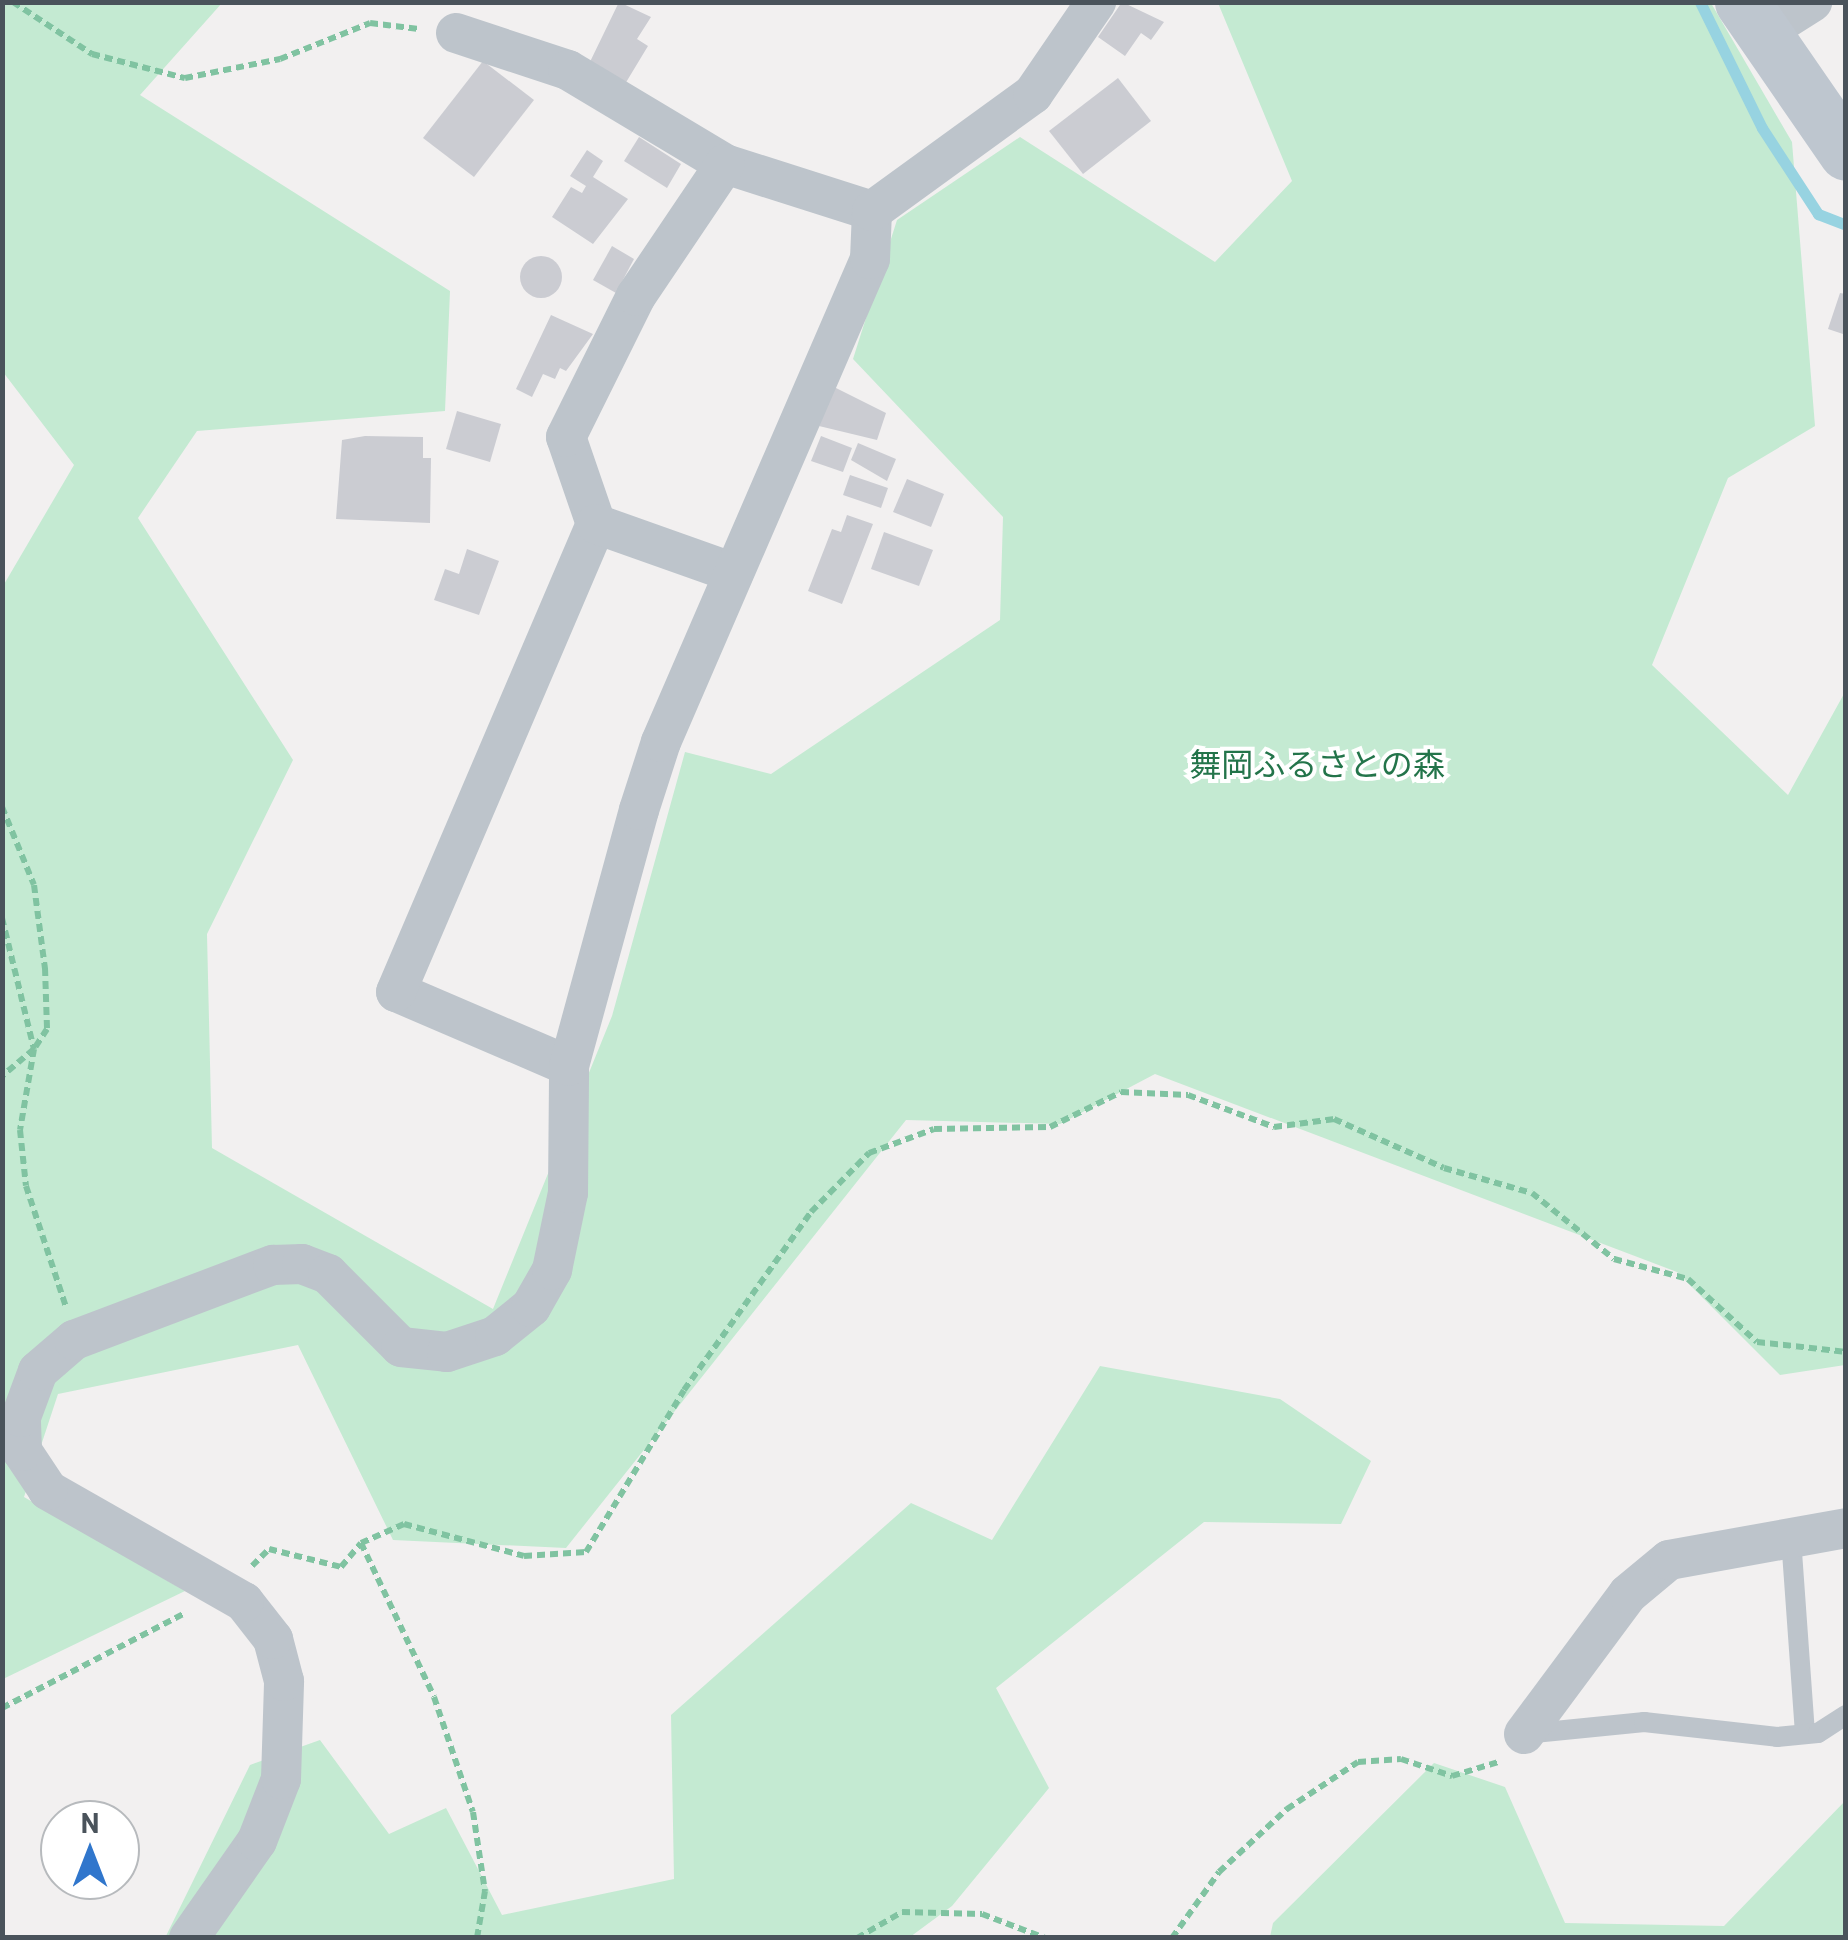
<!DOCTYPE html>
<html>
<head>
<meta charset="utf-8">
<style>
	body { margin:0 }
	#map { position:relative; width:1848px; height:1940px; overflow:hidden; background:#f2f0f0; font-family:Barlow,"Noto Sans JP",sans-serif }
	div>[style] { position:absolute }
	[style*='--x'] { left:calc(var(--x)*1px); top:calc(var(--y)*1px); width:calc(var(--w)*1px); rotate:calc(var(--a)*1deg) }
	.green>* { inset:0; background:#c4ead2 }
	.stream>* { height:11px; margin:-5.5px; padding:0 5.5px; transform-origin:5.5px; border-radius:5.5px; background:#97d3e1 }
	.building>* { inset:0; background:#cbccd2 }
	.round { border-radius:50% }
	.path>* { height:6px; margin-top:-3px; transform-origin:0; background:repeating-linear-gradient(90deg,#80c3a1 0 8px,transparent 0 13px) }
	.lane>* { height:20px; margin:-10px; padding:0 10px; transform-origin:10px; border-radius:10px; background:#bdc4cb }
	.street>* { height:40px; margin:-20px; padding:0 20px; transform-origin:20px; border-radius:20px; background:#bdc4cb }
	.secondary>* { height:55px; margin:-27.5px; padding:0 27.5px; transform-origin:27.5px; border-radius:27.5px; background:#bec6cf }
	span { translate:-50% -50%; white-space:nowrap; text-align:center; line-height:1.15; -webkit-text-stroke:8px #fff; paint-order:stroke }
	.park-label { font-size:32px; color:#23744a }
	.frame { position:absolute; inset:0; border:5px solid #4a535b; pointer-events:none }
	.north { position:absolute; left:40px; top:1800px; width:100px; height:100px; box-sizing:border-box; background:#fff; border:2px solid #b7babd; border-radius:50%; rotate:0deg; font-size:28px; font-weight:700; line-height:40px; text-align:center; color:#4a535b }
	.north::after { content:''; display:block; margin:auto; width:35px; height:45px; background:#3076cc; clip-path:polygon(50% 0,100% 100%,50% 72%,0 100%) }
</style>
</head>
<body>
<div id="map">
	<div class="green">
		<div style="clip-path:polygon(3px 3px,222px 3px,140px 95px,450px 291px,445px 411px,197px 431px,138px 518px,293px 760px,207px 934px,212px 1148px,493px 1309px,612px 1016px,685px 752px,771px 774px,1000px 620px,1003px 517px,853px 359px,897px 220px,1020px 137px,1215px 262px,1292px 181px,1218px 3px,1711px 3px,1792px 142px,1815px 426px,1728px 478px,1652px 665px,1788px 795px,1845px 692px,1845px 1365px,1780px 1375px,1677px 1272px,1155px 1074px,1060px 1124px,906px 1120px,566px 1548px,393px 1540px,298px 1345px,58px 1394px,24px 1497px,185px 1591px,3px 1679px,3px 586px,74px 465px,3px 372px)"></div>
		<div style="clip-path:polygon(1100px 1366px,1280px 1399px,1371px 1461px,1341px 1524px,1204px 1522px,996px 1688px,1049px 1788px,952px 1906px,910px 1937px,165px 1938px,250px 1765px,320px 1740px,389px 1834px,446px 1808px,502px 1915px,674px 1879px,671px 1715px,911px 1503px,992px 1540px)"></div>
		<div style="clip-path:polygon(1434px 1763px,1505px 1787px,1565px 1923px,1724px 1926px,1845px 1801px,1845px 1937px,1270px 1937px,1273px 1923px)"></div>
	</div>
	<div class="stream">
		<div style="--x:1700;--y:2;--w:140;--a:63.8"></div>
		<div style="--x:1762;--y:128;--w:103;--a:56.9"></div>
		<div style="--x:1818;--y:214;--w:30;--a:21"></div>
	</div>
	<div class="building">
		<div style="clip-path:polygon(619px 2px,651px 17px,637px 39px,648px 46px,622px 89px,587px 68px)"></div>
		<div style="clip-path:polygon(1122px 2px,1164px 22px,1151px 40px,1141px 33px,1125px 56px,1098px 37px)"></div>
		<div style="clip-path:polygon(483px 61px,534px 100px,474px 177px,423px 138px)"></div>
		<div style="clip-path:polygon(1118px 78px,1151px 121px,1083px 174px,1049px 131px)"></div>
		<div style="clip-path:polygon(639px 137px,681px 164px,667px 188px,624px 161px)"></div>
		<div style="clip-path:polygon(587px 150px,603px 161px,593px 177px,628px 199px,593px 244px,552px 217px,571px 187px,582px 193px,586px 186px,570px 176px)"></div>
		<div style="clip-path:polygon(612px 246px,634px 259px,616px 293px,593px 280px)"></div>
		<div class="round" style="left:520px;top:256px;width:42px;height:42px"></div>
		<div style="clip-path:polygon(1840px 293px,1846px 294px,1846px 335px,1828px 329px)"></div>
		<div style="clip-path:polygon(551px 315px,593px 334px,566px 371px,560px 368px,555px 379px,543px 374px,532px 397px,516px 389px)"></div>
		<div style="clip-path:polygon(834px 387px,886px 413px,877px 440px,819px 426px)"></div>
		<div style="clip-path:polygon(457px 411px,501px 424px,490px 462px,446px 449px)"></div>
		<div style="clip-path:polygon(365px 436px,423px 437px,423px 458px,431px 458px,430px 523px,336px 519px,342px 440px)"></div>
		<div style="clip-path:polygon(821px 436px,852px 448px,843px 472px,811px 461px)"></div>
		<div style="clip-path:polygon(858px 443px,896px 459px,887px 481px,851px 460px)"></div>
		<div style="clip-path:polygon(850px 475px,888px 488px,881px 508px,843px 495px)"></div>
		<div style="clip-path:polygon(907px 479px,944px 494px,931px 527px,893px 512px)"></div>
		<div style="clip-path:polygon(847px 515px,873px 524px,842px 604px,808px 591px,832px 529px,841px 532px)"></div>
		<div style="clip-path:polygon(884px 532px,933px 550px,919px 586px,871px 569px)"></div>
		<div style="clip-path:polygon(467px 549px,499px 561px,479px 615px,434px 600px,445px 569px,459px 574px)"></div>
	</div>
	<div class="path">
		<div style="--x:13;--y:2;--w:95;--a:33.4"></div>
		<div style="--x:92;--y:54;--w:96;--a:14.5"></div>
		<div style="--x:185;--y:78;--w:97;--a:-11.3"></div>
		<div style="--x:280;--y:59;--w:97;--a:-21.8"></div>
		<div style="--x:370;--y:23;--w:49;--a:7"></div>
		<div style="--x:2;--y:807;--w:84;--a:67.7"></div>
		<div style="--x:34;--y:885;--w:84;--a:82.5"></div>
		<div style="--x:45;--y:968;--w:61;--a:88.1"></div>
		<div style="--x:47;--y:1029;--w:24;--a:123"></div>
		<div style="--x:34;--y:1049;--w:82;--a:99.8"></div>
		<div style="--x:20;--y:1130;--w:56;--a:83.9"></div>
		<div style="--x:26;--y:1186;--w:127;--a:71.7"></div>
		<div style="--x:2;--y:918;--w:135;--a:76.3"></div>
		<div style="--x:34;--y:1049;--w:42;--a:139.8"></div>
		<div style="--x:361;--y:1543;--w:170;--a:64.6"></div>
		<div style="--x:434;--y:1697;--w:121;--a:71.3"></div>
		<div style="--x:473;--y:1812;--w:80;--a:81.4"></div>
		<div style="--x:485;--y:1891;--w:48;--a:99.7"></div>
		<div style="--x:252;--y:1566;--w:24;--a:-45"></div>
		<div style="--x:269;--y:1549;--w:74;--a:14"></div>
		<div style="--x:341;--y:1567;--w:31;--a:-50"></div>
		<div style="--x:361;--y:1543;--w:47;--a:-23.8"></div>
		<div style="--x:404;--y:1524;--w:124;--a:14.9"></div>
		<div style="--x:524;--y:1556;--w:62;--a:-3.7"></div>
		<div style="--x:586;--y:1552;--w:189;--a:-58.8"></div>
		<div style="--x:684;--y:1390;--w:219;--a:-54.5"></div>
		<div style="--x:811;--y:1212;--w:83;--a:-45.5"></div>
		<div style="--x:869;--y:1153;--w:69;--a:-20.3"></div>
		<div style="--x:934;--y:1129;--w:116;--a:-1"></div>
		<div style="--x:1050;--y:1127;--w:79;--a:-26.2"></div>
		<div style="--x:1121;--y:1092;--w:67;--a:2.6"></div>
		<div style="--x:1188;--y:1095;--w:92;--a:20.4"></div>
		<div style="--x:1274;--y:1127;--w:61;--a:-7.6"></div>
		<div style="--x:1334;--y:1119;--w:120;--a:24"></div>
		<div style="--x:1444;--y:1168;--w:91;--a:15.9"></div>
		<div style="--x:1532;--y:1193;--w:105;--a:38.8"></div>
		<div style="--x:1614;--y:1259;--w:77;--a:15.1"></div>
		<div style="--x:1688;--y:1279;--w:93;--a:42.4"></div>
		<div style="--x:1757;--y:1342;--w:90;--a:6.4"></div>
		<div style="--x:2;--y:1708;--w:206;--a:-27.4"></div>
		<div style="--x:857;--y:1938;--w:52;--a:-30"></div>
		<div style="--x:902;--y:1912;--w:80;--a:1.4"></div>
		<div style="--x:982;--y:1914;--w:67;--a:20.9"></div>
		<div style="--x:1172;--y:1938;--w:81;--a:-54.5"></div>
		<div style="--x:1219;--y:1872;--w:93;--a:-42.8"></div>
		<div style="--x:1287;--y:1809;--w:85;--a:-33.5"></div>
		<div style="--x:1358;--y:1762;--w:43;--a:-4"></div>
		<div style="--x:1401;--y:1759;--w:54;--a:18.4"></div>
		<div style="--x:1452;--y:1776;--w:48;--a:-16.9"></div>
	</div>
	<div class="lane">
		<div style="--x:1791;--y:1538;--w:196;--a:85.9"></div>
		<div style="--x:1524;--y:1734;--w:121;--a:-5.7"></div>
		<div style="--x:1644;--y:1722;--w:134;--a:6.4"></div>
		<div style="--x:1777;--y:1737;--w:41;--a:-5.6"></div>
		<div style="--x:1818;--y:1733;--w:33;--a:-33"></div>
	</div>
	<div class="street">
		<div style="--x:456;--y:33;--w:118;--a:18.3"></div>
		<div style="--x:568;--y:70;--w:183;--a:30.9"></div>
		<div style="--x:725;--y:164;--w:154;--a:17.7"></div>
		<div style="--x:1760;--y:35;--w:62;--a:-32.4"></div>
		<div style="--x:596;--y:524;--w:92;--a:-109"></div>
		<div style="--x:566;--y:437;--w:157;--a:-63.6"></div>
		<div style="--x:636;--y:296;--w:159;--a:-56"></div>
		<div style="--x:569;--y:1066;--w:188;--a:-156.8"></div>
		<div style="--x:396;--y:992;--w:509;--a:-66.86"></div>
		<div style="--x:596;--y:524;--w:146;--a:19.5"></div>
		<div style="--x:1524;--y:1734;--w:174;--a:-53.4"></div>
		<div style="--x:1628;--y:1594;--w:53;--a:-39.7"></div>
		<div style="--x:1669;--y:1560;--w:180;--a:-10.2"></div>
		<div style="--x:189;--y:1938;--w:118;--a:-55"></div>
		<div style="--x:257;--y:1841;--w:66;--a:-68.8"></div>
		<div style="--x:281;--y:1779;--w:98;--a:-88.2"></div>
		<div style="--x:284;--y:1681;--w:43;--a:-104.7"></div>
		<div style="--x:273;--y:1639;--w:47;--a:-128.1"></div>
		<div style="--x:244;--y:1602;--w:226;--a:-150.3"></div>
		<div style="--x:48;--y:1490;--w:47;--a:-123.7"></div>
		<div style="--x:22;--y:1451;--w:34;--a:-92"></div>
		<div style="--x:21;--y:1417;--w:49;--a:-69.7"></div>
		<div style="--x:38;--y:1371;--w:48;--a:-40.7"></div>
		<div style="--x:74;--y:1340;--w:213;--a:-20.7"></div>
		<div style="--x:273;--y:1265;--w:29;--a:-2"></div>
		<div style="--x:302;--y:1264;--w:28;--a:21"></div>
		<div style="--x:328;--y:1274;--w:103;--a:45"></div>
		<div style="--x:401;--y:1347;--w:46;--a:6.2"></div>
		<div style="--x:447;--y:1352;--w:51;--a:-18.4"></div>
		<div style="--x:495;--y:1336;--w:46;--a:-38.9"></div>
		<div style="--x:531;--y:1307;--w:43;--a:-60.4"></div>
		<div style="--x:552;--y:1270;--w:79;--a:-78.3"></div>
		<div style="--x:568;--y:1193;--w:127;--a:-89.5"></div>
		<div style="--x:569;--y:1066;--w:265;--a:-74.7"></div>
		<div style="--x:639;--y:810;--w:71;--a:-72.1"></div>
		<div style="--x:661;--y:742;--w:526;--a:-66.6"></div>
		<div style="--x:870;--y:259;--w:48;--a:-87.6"></div>
		<div style="--x:872;--y:211;--w:199;--a:-36"></div>
		<div style="--x:1033;--y:94;--w:112;--a:-55.6"></div>
	</div>
	<div class="secondary">
		<div style="--x:1742;--y:2;--w:183;--a:55.4"></div>
	</div>
	<div class="park-label">
		<span style="left:1317px;top:763px">舞岡ふるさとの森</span>
	</div>
	<div class="frame"></div>
	<div class="north">N</div>
</div>
</body>
</html>
